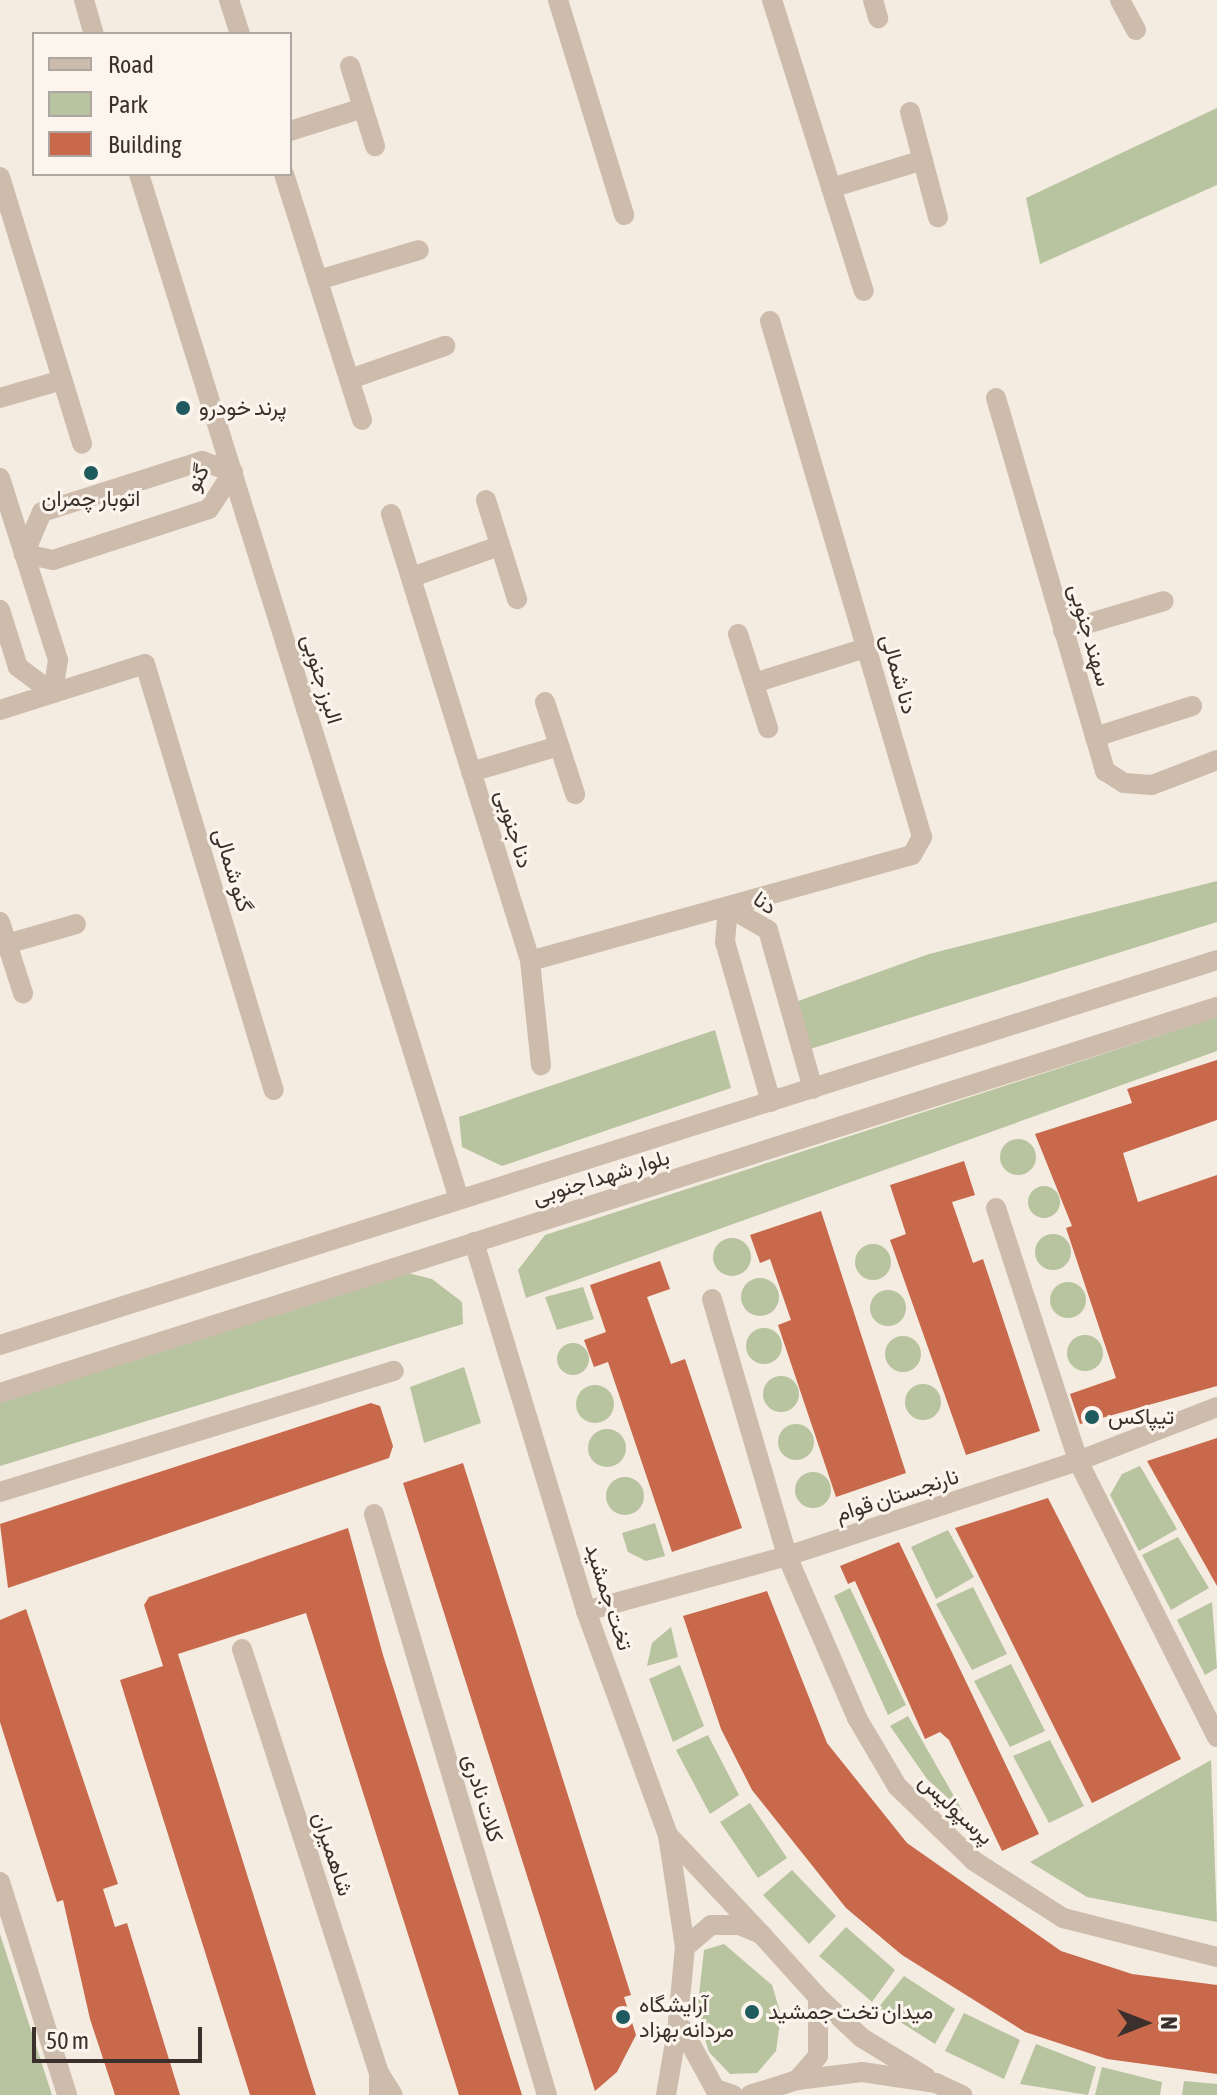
<!DOCTYPE html>
<html>
<head>
<meta charset="utf-8">
<style>
	body { margin:0 }
	#map { position:relative; width:1217px; height:2095px; overflow:hidden; background:#f4ebe1; font-family:"Asap Condensed",Vazirmatn,sans-serif }
	div>[style] { position:absolute }
	[style*='--x'] { left:calc(var(--x)*1px); top:calc(var(--y)*1px); width:calc(var(--w)*1px); rotate:calc(var(--a)*1deg) }
	.green>* { inset:0; background:#b8c4a0 }
	.round { border-radius:50% }
	.building>* { inset:0; background:#c8694b }
	.minor>* { height:20px; margin:-10px; padding:0 10px; transform-origin:10px; border-radius:10px; background:#cdbbac }
	.dots>* { width:22px; height:22px; translate:-50% -50%; box-sizing:border-box; border:4px solid #fbf5ee; border-radius:50% }
	span { translate:-50% -50%; white-space:nowrap; text-align:center; line-height:1.15; -webkit-text-stroke:6px #fbf5ee; paint-order:stroke }
	.poi-label { font-size:22px; color:#3b302b }
	.left { translate:0 -50%; text-align:left }
	.street-label { font-size:22px; color:#3b302b }
	.legend { position:absolute; left:32px; top:32px; width:260px; height:144px; box-sizing:border-box; background:#fbf5ee; border:2px solid #aea6a0; margin:0; padding:10px 14px; list-style:none; font-size:24px; color:#3b302b }
	.legend li { display:flex; align-items:center; gap:16px; height:40px }
	.legend b { width:40px; border:2px solid #aea6a0 }
	.north { position:absolute; left:1105px; top:1983px; width:80px; height:80px; -webkit-text-stroke:6px #fbf5ee; paint-order:stroke; rotate:90deg; font-size:22px; font-weight:700; line-height:32px; text-align:center; color:#3b302b }
	.north::after { content:''; display:block; margin:auto; width:28px; height:36px; background:#3b302b; clip-path:polygon(50% 0,100% 100%,50% 72%,0 100%) }
	.scale { position:absolute; left:32px; top:2027px; width:170px; height:36px; box-sizing:border-box; border:4px solid #3b302b; border-top:0; padding-left:10px; font-size:24px; line-height:28px; white-space:nowrap; color:#3b302b; -webkit-text-stroke:6px #fbf5ee; paint-order:stroke }
</style>
</head>
<body>
<div id="map">
	<div class="green">
		<div style="clip-path:polygon(1217px 108px,1217px 185px,1040px 264px,1026px 198px)"></div>
		<div style="clip-path:polygon(1217px 881px,1217px 922px,810px 1049px,798px 1001px,929px 954px)"></div>
		<div style="clip-path:polygon(1217px 1017px,1217px 1051px,526px 1298px,518px 1270px,545px 1235px)"></div>
		<div style="clip-path:polygon(715px 1030px,731px 1088px,502px 1166px,462px 1147px,459px 1117px)"></div>
		<div class="round" style="left:1000px;top:1139px;width:36px;height:36px"></div>
		<div class="round" style="left:1028px;top:1186px;width:32px;height:32px"></div>
		<div class="round" style="left:1035px;top:1234px;width:36px;height:36px"></div>
		<div class="round" style="left:713px;top:1238px;width:38px;height:38px"></div>
		<div class="round" style="left:855px;top:1244px;width:36px;height:36px"></div>
		<div style="clip-path:polygon(400px 1271px,432px 1279px,462px 1302px,463px 1324px,0 1466px,0 1400px)"></div>
		<div class="round" style="left:741px;top:1278px;width:38px;height:38px"></div>
		<div class="round" style="left:1050px;top:1282px;width:36px;height:36px"></div>
		<div style="clip-path:polygon(583px 1287px,594px 1319px,557px 1330px,545px 1297px)"></div>
		<div class="round" style="left:870px;top:1290px;width:36px;height:36px"></div>
		<div class="round" style="left:746px;top:1328px;width:36px;height:36px"></div>
		<div class="round" style="left:1067px;top:1335px;width:36px;height:36px"></div>
		<div class="round" style="left:885px;top:1336px;width:36px;height:36px"></div>
		<div class="round" style="left:557px;top:1343px;width:32px;height:32px"></div>
		<div style="clip-path:polygon(464px 1367px,481px 1423px,424px 1443px,410px 1387px)"></div>
		<div class="round" style="left:763px;top:1376px;width:36px;height:36px"></div>
		<div class="round" style="left:905px;top:1384px;width:36px;height:36px"></div>
		<div class="round" style="left:576px;top:1385px;width:38px;height:38px"></div>
		<div class="round" style="left:778px;top:1424px;width:36px;height:36px"></div>
		<div class="round" style="left:588px;top:1429px;width:38px;height:38px"></div>
		<div style="clip-path:polygon(1140px 1466px,1177px 1529px,1139px 1551px,1110px 1495px,1122px 1474px)"></div>
		<div class="round" style="left:795px;top:1472px;width:36px;height:36px"></div>
		<div class="round" style="left:606px;top:1477px;width:38px;height:38px"></div>
		<div style="clip-path:polygon(655px 1523px,665px 1556px,646px 1561px,628px 1552px,622px 1533px)"></div>
		<div style="clip-path:polygon(948px 1530px,974px 1577px,936px 1599px,911px 1547px)"></div>
		<div style="clip-path:polygon(1178px 1537px,1209px 1588px,1171px 1610px,1142px 1555px)"></div>
		<div style="clip-path:polygon(973px 1587px,1007px 1654px,972px 1670px,936px 1604px)"></div>
		<div style="clip-path:polygon(850px 1588px,906px 1705px,888px 1715px,834px 1596px)"></div>
		<div style="clip-path:polygon(1212px 1602px,1217px 1668px,1205px 1675px,1177px 1620px)"></div>
		<div style="clip-path:polygon(671px 1627px,678px 1657px,647px 1666px,652px 1643px)"></div>
		<div style="clip-path:polygon(1011px 1664px,1045px 1731px,1010px 1747px,974px 1681px)"></div>
		<div style="clip-path:polygon(680px 1665px,704px 1726px,673px 1742px,649px 1679px)"></div>
		<div style="clip-path:polygon(908px 1716px,963px 1812px,927px 1779px,890px 1726px)"></div>
		<div style="clip-path:polygon(708px 1735px,739px 1795px,710px 1814px,676px 1750px)"></div>
		<div style="clip-path:polygon(1050px 1740px,1084px 1806px,1049px 1823px,1013px 1756px)"></div>
		<div style="clip-path:polygon(1211px 1760px,1217px 1922px,1087px 1897px,1030px 1862px)"></div>
		<div style="clip-path:polygon(750px 1803px,787px 1858px,758px 1878px,720px 1822px)"></div>
		<div style="clip-path:polygon(792px 1870px,836px 1916px,809px 1944px,763px 1895px)"></div>
		<div style="clip-path:polygon(846px 1927px,895px 1970px,872px 2002px,819px 1956px)"></div>
		<div style="clip-path:polygon(0 1934px,52px 2095px,0 2095px)"></div>
		<div style="clip-path:polygon(724px 1944px,772px 1985px,781px 2015px,776px 2051px,757px 2073px,730px 2074px,709px 2052px,697px 2013px,704px 1950px)"></div>
		<div style="clip-path:polygon(904px 1976px,955px 2009px,935px 2044px,878px 2008px)"></div>
		<div style="clip-path:polygon(964px 2013px,1020px 2040px,1004px 2079px,945px 2051px)"></div>
		<div style="clip-path:polygon(1036px 2044px,1096px 2067px,1088px 2095px,1020px 2084px)"></div>
		<div style="clip-path:polygon(1102px 2067px,1162px 2082px,1160px 2095px,1095px 2095px)"></div>
		<div style="clip-path:polygon(1184px 2081px,1217px 2084px,1217px 2095px,1182px 2095px)"></div>
	</div>
	<div class="building">
		<div style="clip-path:polygon(1217px 1060px,1217px 1120px,1123px 1153px,1138px 1202px,1217px 1175px,1217px 1386px,1080px 1424px,1070px 1394px,1116px 1378px,1066px 1228px,1072px 1226px,1035px 1134px,1132px 1103px,1127px 1089px)"></div>
		<div style="clip-path:polygon(964px 1161px,975px 1195px,952px 1202px,973px 1263px,983px 1259px,1040px 1431px,966px 1455px,890px 1240px,906px 1234px,890px 1185px)"></div>
		<div style="clip-path:polygon(821px 1211px,906px 1473px,836px 1497px,778px 1325px,791px 1320px,770px 1259px,760px 1263px,750px 1235px)"></div>
		<div style="clip-path:polygon(660px 1261px,670px 1289px,647px 1297px,671px 1364px,685px 1359px,742px 1528px,672px 1552px,608px 1362px,594px 1367px,584px 1340px,606px 1332px,590px 1285px)"></div>
		<div style="clip-path:polygon(371px 1403px,380px 1406px,393px 1446px,389px 1458px,8px 1588px,0 1524px)"></div>
		<div style="clip-path:polygon(1217px 1438px,1217px 1586px,1147px 1461px)"></div>
		<div style="clip-path:polygon(463px 1463px,631px 1995px,624px 1997px,636px 2035px,617px 2072px,595px 2091px,403px 1483px)"></div>
		<div style="clip-path:polygon(1048px 1498px,1181px 1759px,1092px 1803px,955px 1528px)"></div>
		<div style="clip-path:polygon(348px 1528px,383px 1655px,522px 2095px,459px 2095px,306px 1613px,178px 1654px,316px 2095px,250px 2095px,144px 1758px,120px 1680px,163px 1666px,144px 1605px,149px 1597px)"></div>
		<div style="clip-path:polygon(899px 1542px,1039px 1834px,1002px 1851px,949px 1740px,940px 1732px,925px 1739px,855px 1581px,848px 1584px,840px 1566px)"></div>
		<div style="clip-path:polygon(767px 1591px,827px 1743px,907px 1843px,1061px 1951px,1132px 1974px,1217px 1985px,1217px 2074px,1107px 2059px,1025px 2032px,902px 1955px,846px 1908px,752px 1790px,721px 1729px,683px 1616px)"></div>
		<div style="clip-path:polygon(26px 1609px,118px 1884px,103px 1889px,115px 1927px,127px 1923px,180px 2095px,115px 2095px,90px 2019px,63px 1900px,57px 1902px,0 1722px,0 1620px)"></div>
	</div>
	<div class="minor">
		<div style="--x:84;--y:0;--w:35;--a:74"></div>
		<div style="--x:229;--y:0;--w:36;--a:72"></div>
		<div style="--x:558;--y:0;--w:225;--a:72.9"></div>
		<div style="--x:772;--y:0;--w:305;--a:72.5"></div>
		<div style="--x:873;--y:0;--w:19;--a:74"></div>
		<div style="--x:1120;--y:0;--w:34;--a:62"></div>
		<div style="--x:350;--y:66;--w:84;--a:72.6"></div>
		<div style="--x:910;--y:112;--w:109;--a:75.1"></div>
		<div style="--x:290;--y:131;--w:77;--a:-17.5"></div>
		<div style="--x:139;--y:174;--w:1074;--a:72.66"></div>
		<div style="--x:284;--y:174;--w:258;--a:72.4"></div>
		<div style="--x:0;--y:177;--w:279;--a:72.9"></div>
		<div style="--x:831;--y:188;--w:96;--a:-16.9"></div>
		<div style="--x:318;--y:280;--w:105;--a:-16.5"></div>
		<div style="--x:350;--y:379;--w:101;--a:-19.2"></div>
		<div style="--x:0;--y:398;--w:65;--a:-16.2"></div>
		<div style="--x:996;--y:398;--w:389;--a:73.7"></div>
		<div style="--x:1105;--y:771;--w:22;--a:32"></div>
		<div style="--x:1124;--y:783;--w:28;--a:4"></div>
		<div style="--x:1152;--y:785;--w:70;--a:-21"></div>
		<div style="--x:202;--y:461;--w:33;--a:20"></div>
		<div style="--x:233;--y:472;--w:44;--a:123"></div>
		<div style="--x:209;--y:509;--w:164;--a:161.9"></div>
		<div style="--x:53;--y:560;--w:30;--a:-168"></div>
		<div style="--x:24;--y:554;--w:46;--a:-66.8"></div>
		<div style="--x:42;--y:512;--w:168;--a:-17.7"></div>
		<div style="--x:0;--y:478;--w:191;--a:72.3"></div>
		<div style="--x:58;--y:660;--w:33;--a:99"></div>
		<div style="--x:53;--y:693;--w:44;--a:-143.4"></div>
		<div style="--x:18;--y:667;--w:60;--a:-107.5"></div>
		<div style="--x:486;--y:500;--w:104;--a:72.6"></div>
		<div style="--x:391;--y:514;--w:468;--a:72.7"></div>
		<div style="--x:530;--y:961;--w:396;--a:-15.5"></div>
		<div style="--x:912;--y:855;--w:21;--a:-61"></div>
		<div style="--x:922;--y:837;--w:538;--a:-106.41"></div>
		<div style="--x:412;--y:577;--w:92;--a:-19.6"></div>
		<div style="--x:1063;--y:631;--w:105;--a:-16.5"></div>
		<div style="--x:738;--y:634;--w:99;--a:72.3"></div>
		<div style="--x:754;--y:683;--w:117;--a:-17.4"></div>
		<div style="--x:545;--y:702;--w:97;--a:71.9"></div>
		<div style="--x:0;--y:710;--w:152;--a:-17.6"></div>
		<div style="--x:145;--y:664;--w:445;--a:73.2"></div>
		<div style="--x:1095;--y:737;--w:102;--a:-17.7"></div>
		<div style="--x:471;--y:772;--w:92;--a:-16.5"></div>
		<div style="--x:0;--y:922;--w:75;--a:72.1"></div>
		<div style="--x:0;--y:946;--w:79;--a:-16.1"></div>
		<div style="--x:530;--y:961;--w:105;--a:84"></div>
		<div style="--x:771;--y:1102;--w:166;--a:-106"></div>
		<div style="--x:725;--y:942;--w:35;--a:-85"></div>
		<div style="--x:728;--y:907;--w:46;--a:29.9"></div>
		<div style="--x:768;--y:930;--w:165;--a:74.2"></div>
		<div style="--x:996;--y:1208;--w:266;--a:72"></div>
		<div style="--x:1078;--y:1461;--w:309;--a:63.3"></div>
		<div style="--x:474;--y:1242;--w:386;--a:73.1"></div>
		<div style="--x:586;--y:1611;--w:239;--a:69.9"></div>
		<div style="--x:668;--y:1835;--w:136;--a:46.8"></div>
		<div style="--x:712;--y:1299;--w:268;--a:73.7"></div>
		<div style="--x:787;--y:1556;--w:176;--a:66.6"></div>
		<div style="--x:857;--y:1718;--w:79;--a:59.5"></div>
		<div style="--x:897;--y:1786;--w:107;--a:44.2"></div>
		<div style="--x:974;--y:1861;--w:106;--a:32.6"></div>
		<div style="--x:1063;--y:1918;--w:159;--a:14.2"></div>
		<div style="--x:0;--y:1345;--w:1276;--a:-17.55"></div>
		<div style="--x:0;--y:1393;--w:1277;--a:-17.6"></div>
		<div style="--x:0;--y:1492;--w:412;--a:-17.1"></div>
		<div style="--x:374;--y:1514;--w:606;--a:73.42"></div>
		<div style="--x:586;--y:1611;--w:208;--a:-15.3"></div>
		<div style="--x:787;--y:1556;--w:306;--a:-18.1"></div>
		<div style="--x:1078;--y:1461;--w:149;--a:-21.2"></div>
		<div style="--x:242;--y:1649;--w:446;--a:72.1"></div>
		<div style="--x:668;--y:1835;--w:113;--a:81.4"></div>
		<div style="--x:685;--y:1947;--w:74;--a:95.4"></div>
		<div style="--x:678;--y:2021;--w:77;--a:61.4"></div>
		<div style="--x:715;--y:2089;--w:19;--a:18"></div>
		<div style="--x:0;--y:1882;--w:223;--a:72.5"></div>
		<div style="--x:685;--y:1947;--w:34;--a:-40"></div>
		<div style="--x:711;--y:1925;--w:28;--a:0"></div>
		<div style="--x:739;--y:1925;--w:24;--a:22"></div>
		<div style="--x:761;--y:1934;--w:85;--a:47.9"></div>
		<div style="--x:818;--y:1997;--w:59;--a:90"></div>
		<div style="--x:818;--y:2056;--w:32;--a:131"></div>
		<div style="--x:797;--y:2080;--w:49;--a:162.3"></div>
		<div style="--x:818;--y:1997;--w:60;--a:43"></div>
		<div style="--x:862;--y:2038;--w:75;--a:31.4"></div>
		<div style="--x:797;--y:2080;--w:65;--a:-7"></div>
		<div style="--x:862;--y:2072;--w:75;--a:8.5"></div>
		<div style="--x:936;--y:2083;--w:29;--a:25"></div>
		<div style="--x:379;--y:2095;--w:22;--a:-90"></div>
		<div style="--x:379;--y:2073;--w:26;--a:58"></div>
		<div style="--x:666;--y:2095;--w:71;--a:-80.3"></div>
	</div>
	<div class="dots">
		<div style="left:183px;top:408px;background:#1f5a5e"></div>
		<div style="left:91px;top:473px;background:#1f5a5e"></div>
		<div style="left:1092px;top:1417px;background:#1f5a5e"></div>
		<div style="left:752px;top:2012px;background:#1f5a5e"></div>
		<div style="left:623px;top:2017px;background:#1f5a5e"></div>
	</div>
	<div class="poi-label">
		<span class="left" style="left:199px;top:408px">پرند خودرو</span>
		<span style="left:91px;top:499px">اتوبار چمران</span>
		<span class="left" style="left:1108px;top:1417px">تیپاکس</span>
		<span class="left" style="left:639px;top:2017px">آرایشگاه<br>مردانه بهزاد</span>
		<span class="left" style="left:768px;top:2012px">میدان تخت جمشید</span>
	</div>
	<div class="street-label">
		<span style="left:197px;top:478px;rotate:-62deg">گنو</span>
		<span style="left:1090px;top:635px;rotate:74deg">سهند جنوبی</span>
		<span style="left:899px;top:674px;rotate:74deg">دنا شمالی</span>
		<span style="left:322px;top:679px;rotate:73deg">البرز جنوبی</span>
		<span style="left:514px;top:829px;rotate:73deg">دنا جنوبی</span>
		<span style="left:233px;top:870px;rotate:73deg">گنو شمالی</span>
		<span style="left:765px;top:903px;rotate:35deg">دنا</span>
		<span style="left:601px;top:1177px;rotate:-17deg">بلوار شهدا جنوبی</span>
		<span style="left:897px;top:1495px;rotate:-18deg">نارنجستان قوام</span>
		<span style="left:609px;top:1597px;rotate:72deg">تخت جمشید</span>
		<span style="left:483px;top:1798px;rotate:73deg">کلات نادری</span>
		<span style="left:956px;top:1809px;rotate:43deg">پرسپولیس</span>
		<span style="left:333px;top:1854px;rotate:72deg">شاهمیران</span>
	</div>
	<ul class="legend">
	<li><b style="height:10px;background:#cdbbac"></b>Road</li>
	<li><b style="height:22px;background:#b8c4a0"></b>Park</li>
	<li><b style="height:22px;background:#c8694b"></b>Building</li>
	</ul>
	<div class="north">N</div>
	<div class="scale">50 m</div>
</div>
</body>
</html>
